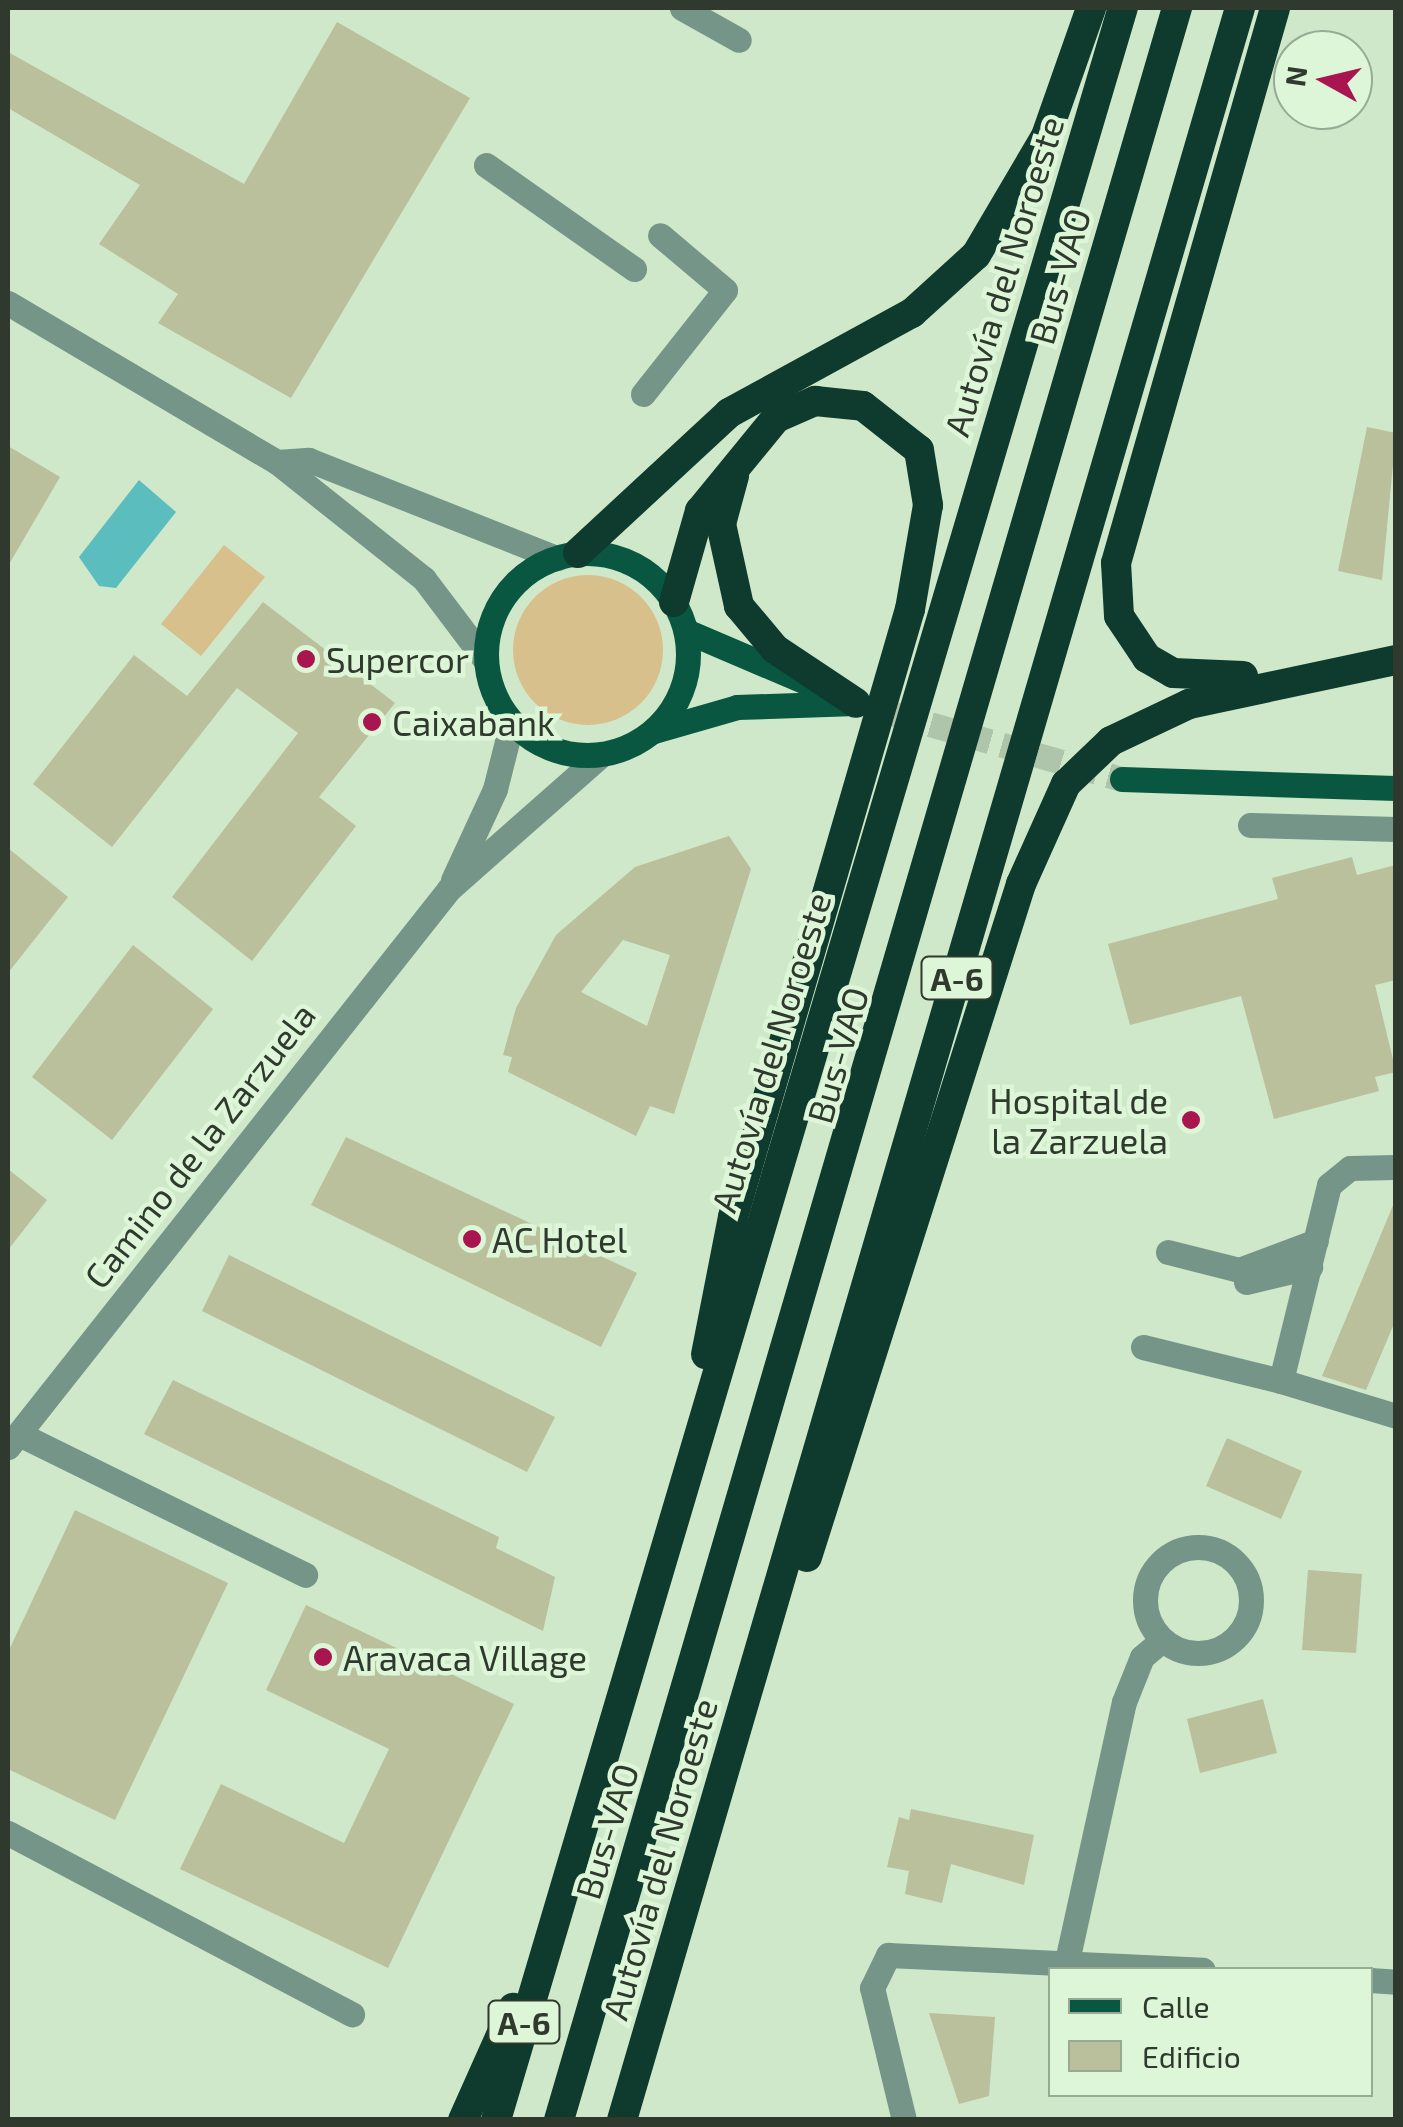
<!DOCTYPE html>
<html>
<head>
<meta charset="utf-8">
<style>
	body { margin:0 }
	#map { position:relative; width:1403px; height:2127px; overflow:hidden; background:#cfe8ca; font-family:"Exo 2",sans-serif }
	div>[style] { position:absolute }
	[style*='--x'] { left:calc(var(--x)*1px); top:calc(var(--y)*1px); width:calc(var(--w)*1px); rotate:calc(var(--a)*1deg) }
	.green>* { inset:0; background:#d8c08d }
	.round { border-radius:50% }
	.water>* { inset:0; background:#5bbdbd }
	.building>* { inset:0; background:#babf9c }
	.major-tunnel>* { height:25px; margin-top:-12.5px; transform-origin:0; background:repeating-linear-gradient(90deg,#afc5ab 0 25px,transparent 0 37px) }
	.minor>* { height:25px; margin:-12.5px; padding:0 12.5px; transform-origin:12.5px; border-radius:12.5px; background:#749587 }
	.minor>.ring { margin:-12.5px; padding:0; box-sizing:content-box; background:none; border:25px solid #749587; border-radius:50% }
	.major>* { height:25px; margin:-12.5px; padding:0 12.5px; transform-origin:12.5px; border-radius:12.5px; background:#0a5741 }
	.major>.ring { margin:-12.5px; padding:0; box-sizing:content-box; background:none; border:25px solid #0a5741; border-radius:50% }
	.highway>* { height:30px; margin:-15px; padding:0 15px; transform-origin:15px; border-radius:15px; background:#0e3b2d }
	.dots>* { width:28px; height:28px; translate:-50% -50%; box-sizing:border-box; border:5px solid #dcf6d7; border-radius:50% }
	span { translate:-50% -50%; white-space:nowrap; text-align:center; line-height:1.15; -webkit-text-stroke:9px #dcf6d7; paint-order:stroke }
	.shield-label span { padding:2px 8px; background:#dcf6d7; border:2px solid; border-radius:8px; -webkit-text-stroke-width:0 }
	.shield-label { font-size:32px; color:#2f392d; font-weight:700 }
	.street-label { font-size:35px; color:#2f392d }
	.poi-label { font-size:35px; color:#2f392d }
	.left { translate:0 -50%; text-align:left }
	.right { translate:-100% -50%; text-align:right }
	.frame { position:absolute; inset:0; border:10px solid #2f392d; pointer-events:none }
	.legend { position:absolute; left:1048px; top:1967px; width:325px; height:130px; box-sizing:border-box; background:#dcf6d7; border:2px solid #97aa93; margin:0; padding:12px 18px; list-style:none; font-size:30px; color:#2f392d }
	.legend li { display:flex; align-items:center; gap:20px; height:50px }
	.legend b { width:50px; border:2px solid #97aa93 }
	.north { position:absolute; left:1273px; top:30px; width:100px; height:100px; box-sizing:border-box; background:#dcf6d7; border:2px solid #97aa93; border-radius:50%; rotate:278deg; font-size:28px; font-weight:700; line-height:40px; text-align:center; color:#2f392d }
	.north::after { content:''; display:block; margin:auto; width:35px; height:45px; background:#a8154f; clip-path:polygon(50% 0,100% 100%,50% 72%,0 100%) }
</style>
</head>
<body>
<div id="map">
	<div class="green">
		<div style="clip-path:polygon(224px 545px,265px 577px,201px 656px,161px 624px)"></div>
		<div class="round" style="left:513px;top:575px;width:150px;height:150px"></div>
	</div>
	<div class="water">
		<div style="clip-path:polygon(139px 480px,176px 512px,116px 588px,99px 586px,79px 557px)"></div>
	</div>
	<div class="building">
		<div style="clip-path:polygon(337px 22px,470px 98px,291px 398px,158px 323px,178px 294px,99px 244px,140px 185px,8px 108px,8px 52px,244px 184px)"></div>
		<div style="clip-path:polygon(1367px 427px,1396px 433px,1382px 580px,1338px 571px)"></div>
		<div style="clip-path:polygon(8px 446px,60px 477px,8px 566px)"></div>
		<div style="clip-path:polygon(263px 602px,395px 703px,319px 797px,356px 826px,252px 961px,172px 897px,298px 733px,237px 688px,112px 847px,33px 784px,134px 655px,187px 696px)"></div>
		<div style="clip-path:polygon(evenodd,729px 836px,751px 869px,674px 1114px,650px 1106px,636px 1136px,508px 1072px,512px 1057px,503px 1055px,516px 1008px,556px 935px,635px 867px,729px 836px,623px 940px,670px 955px,647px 1026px,581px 992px,623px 940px)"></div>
		<div style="clip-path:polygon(8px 848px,68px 897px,8px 973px)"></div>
		<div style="clip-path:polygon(1352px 857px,1357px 875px,1396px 865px,1396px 980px,1375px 985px,1396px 1072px,1375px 1077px,1379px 1091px,1274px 1119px,1241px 996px,1130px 1025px,1108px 944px,1278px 899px,1272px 878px)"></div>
		<div style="clip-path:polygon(133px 945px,213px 1009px,112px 1140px,32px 1077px)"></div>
		<div style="clip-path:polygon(346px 1137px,637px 1273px,601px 1347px,311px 1205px)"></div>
		<div style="clip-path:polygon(8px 1169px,47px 1200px,8px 1250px)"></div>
		<div style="clip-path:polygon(1396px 1198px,1396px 1319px,1366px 1390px,1322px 1376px)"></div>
		<div style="clip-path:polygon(229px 1255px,555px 1417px,527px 1472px,202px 1311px)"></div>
		<div style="clip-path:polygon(173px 1380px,499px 1537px,496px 1548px,555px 1577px,543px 1631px,144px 1434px)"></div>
		<div style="clip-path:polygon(1227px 1438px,1302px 1471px,1281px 1519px,1206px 1486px)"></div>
		<div style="clip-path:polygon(75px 1510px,228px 1583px,115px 1820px,8px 1769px,8px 1652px)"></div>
		<div style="clip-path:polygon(1308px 1570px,1362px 1574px,1356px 1653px,1302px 1650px)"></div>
		<div style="clip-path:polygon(306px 1605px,514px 1704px,388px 1968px,180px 1869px,221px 1784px,344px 1843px,389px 1749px,266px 1690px)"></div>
		<div style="clip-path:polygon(1263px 1699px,1277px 1753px,1200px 1773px,1187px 1719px)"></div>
		<div style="clip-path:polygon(911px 1809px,1034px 1835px,1024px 1885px,951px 1864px,942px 1903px,905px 1894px,909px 1871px,887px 1867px,899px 1817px,909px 1820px)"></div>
		<div style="clip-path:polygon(929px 2013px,995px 2017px,989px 2096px,959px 2104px)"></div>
	</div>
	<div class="major-tunnel">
		<div style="--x:895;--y:714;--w:236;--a:16"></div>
	</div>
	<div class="minor">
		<div style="--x:682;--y:8;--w:65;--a:29.3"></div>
		<div style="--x:486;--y:165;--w:181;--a:35.1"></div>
		<div style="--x:8;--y:303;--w:312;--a:30.6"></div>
		<div style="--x:277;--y:462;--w:188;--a:38.5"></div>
		<div style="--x:424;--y:579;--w:103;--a:52.9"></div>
		<div style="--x:643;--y:394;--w:132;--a:-51.7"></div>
		<div style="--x:725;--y:290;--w:85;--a:-139.8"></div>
		<div style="--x:277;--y:462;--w:32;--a:-4"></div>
		<div style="--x:309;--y:460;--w:267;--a:21.6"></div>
		<div style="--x:1250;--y:825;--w:146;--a:1.6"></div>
		<div style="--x:453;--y:880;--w:100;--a:-65.2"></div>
		<div style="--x:495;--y:789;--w:69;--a:-75.8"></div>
		<div style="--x:1396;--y:1167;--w:46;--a:178.8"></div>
		<div style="--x:1350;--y:1168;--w:27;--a:141"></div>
		<div style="--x:1329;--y:1185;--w:202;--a:103.8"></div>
		<div style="--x:1281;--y:1381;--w:120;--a:16.9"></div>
		<div style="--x:1168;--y:1252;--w:73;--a:14.2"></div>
		<div style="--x:1239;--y:1270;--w:82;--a:-20.6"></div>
		<div style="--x:1246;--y:1282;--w:66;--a:-13.2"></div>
		<div style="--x:1143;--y:1347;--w:142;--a:13.8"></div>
		<div style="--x:19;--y:1434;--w:319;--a:26.2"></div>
		<div style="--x:8;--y:1447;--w:711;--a:-51.68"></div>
		<div style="--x:449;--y:889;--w:204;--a:-41.4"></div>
		<div class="ring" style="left:1145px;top:1547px;width:81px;height:81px"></div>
		<div style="--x:8;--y:1833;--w:389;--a:27.8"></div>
		<div style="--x:1067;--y:1961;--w:265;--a:-77.6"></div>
		<div style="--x:1124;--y:1702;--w:48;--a:-68.2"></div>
		<div style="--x:1142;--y:1657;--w:26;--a:-40"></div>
		<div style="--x:1370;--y:1980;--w:26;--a:4"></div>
		<div style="--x:904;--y:2120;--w:136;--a:-103.6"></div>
		<div style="--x:872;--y:1988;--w:37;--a:-64"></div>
		<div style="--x:888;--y:1955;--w:315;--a:2.7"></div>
	</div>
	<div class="major">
		<div class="ring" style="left:486px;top:553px;width:177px;height:177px"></div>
		<div style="--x:686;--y:631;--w:150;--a:23.1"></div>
		<div style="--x:654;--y:731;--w:86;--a:-16.1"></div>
		<div style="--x:737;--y:707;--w:119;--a:-1.9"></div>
		<div style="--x:1122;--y:779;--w:274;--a:1.9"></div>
	</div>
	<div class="highway">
		<div style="--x:734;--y:476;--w:50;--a:105.2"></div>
		<div style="--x:721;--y:524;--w:84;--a:77.6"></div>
		<div style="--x:739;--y:606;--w:56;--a:50.1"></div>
		<div style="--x:775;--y:649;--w:97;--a:33.7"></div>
		<div style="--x:578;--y:553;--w:206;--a:-42.8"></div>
		<div style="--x:729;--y:413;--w:209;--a:-28.7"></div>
		<div style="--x:912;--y:313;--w:86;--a:-42.2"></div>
		<div style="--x:976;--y:255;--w:138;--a:-59.5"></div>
		<div style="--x:1046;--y:136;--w:136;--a:-70.6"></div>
		<div style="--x:674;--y:602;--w:95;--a:-74.1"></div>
		<div style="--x:700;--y:511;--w:120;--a:-50.7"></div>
		<div style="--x:776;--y:418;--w:43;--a:-23.6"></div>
		<div style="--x:815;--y:401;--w:48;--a:5.9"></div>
		<div style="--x:863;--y:406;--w:71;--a:38.2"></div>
		<div style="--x:919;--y:450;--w:56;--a:80.7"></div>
		<div style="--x:928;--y:505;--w:106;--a:99.8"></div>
		<div style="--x:910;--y:609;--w:633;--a:106.23"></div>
		<div style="--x:733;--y:1217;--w:140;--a:101.1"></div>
		<div style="--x:1243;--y:676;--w:70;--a:-177.5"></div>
		<div style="--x:1173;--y:673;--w:30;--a:-150"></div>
		<div style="--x:1147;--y:658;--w:50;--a:-123.7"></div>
		<div style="--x:1119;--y:616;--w:53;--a:-93.2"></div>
		<div style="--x:1116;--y:563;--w:577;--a:-74.01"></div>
		<div style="--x:807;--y:1557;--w:706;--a:-72.36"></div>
		<div style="--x:1021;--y:884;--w:110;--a:-65.8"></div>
		<div style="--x:1066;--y:784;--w:62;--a:-43.7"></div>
		<div style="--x:1111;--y:741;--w:86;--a:-25.4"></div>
		<div style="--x:1189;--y:704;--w:212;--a:-12"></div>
		<div style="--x:463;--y:2120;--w:123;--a:-65.9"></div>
		<div style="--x:496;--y:2120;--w:2203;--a:-73.47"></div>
		<div style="--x:559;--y:2120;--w:2201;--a:-73.69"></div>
		<div style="--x:622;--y:2120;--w:2201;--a:-73.69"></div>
	</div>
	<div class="dots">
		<div style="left:306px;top:659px;background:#a8154f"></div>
		<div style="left:372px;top:722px;background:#a8154f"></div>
		<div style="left:1191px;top:1120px;background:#a8154f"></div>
		<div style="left:472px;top:1239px;background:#a8154f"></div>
		<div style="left:323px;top:1657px;background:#a8154f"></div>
	</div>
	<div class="shield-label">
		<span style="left:957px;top:978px">A-6</span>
		<span style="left:524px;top:2022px">A-6</span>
	</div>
	<div class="street-label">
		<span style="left:1003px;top:276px;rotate:-73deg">Autovía del Noroeste</span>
		<span style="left:1059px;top:276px;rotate:-74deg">Bus-VAO</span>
		<span style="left:770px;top:1052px;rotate:-73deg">Autovía del Noroeste</span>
		<span style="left:837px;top:1055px;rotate:-74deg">Bus-VAO</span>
		<span style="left:199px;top:1145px;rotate:-52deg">Camino de la Zarzuela</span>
		<span style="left:606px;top:1831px;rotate:-73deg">Bus-VAO</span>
		<span style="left:659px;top:1859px;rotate:-74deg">Autovía del Noroeste</span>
	</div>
	<div class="poi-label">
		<span class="left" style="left:326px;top:659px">Supercor</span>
		<span class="left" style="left:392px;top:722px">Caixabank</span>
		<span class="right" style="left:1168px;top:1120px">Hospital de<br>la Zarzuela</span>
		<span class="left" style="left:492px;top:1239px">AC Hotel</span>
		<span class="left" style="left:343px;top:1657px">Aravaca Village</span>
	</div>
	<div class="frame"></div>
	<ul class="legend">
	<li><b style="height:12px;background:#0a5741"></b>Calle</li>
	<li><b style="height:28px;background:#babf9c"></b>Edificio</li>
	</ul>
	<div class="north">N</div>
</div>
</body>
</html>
